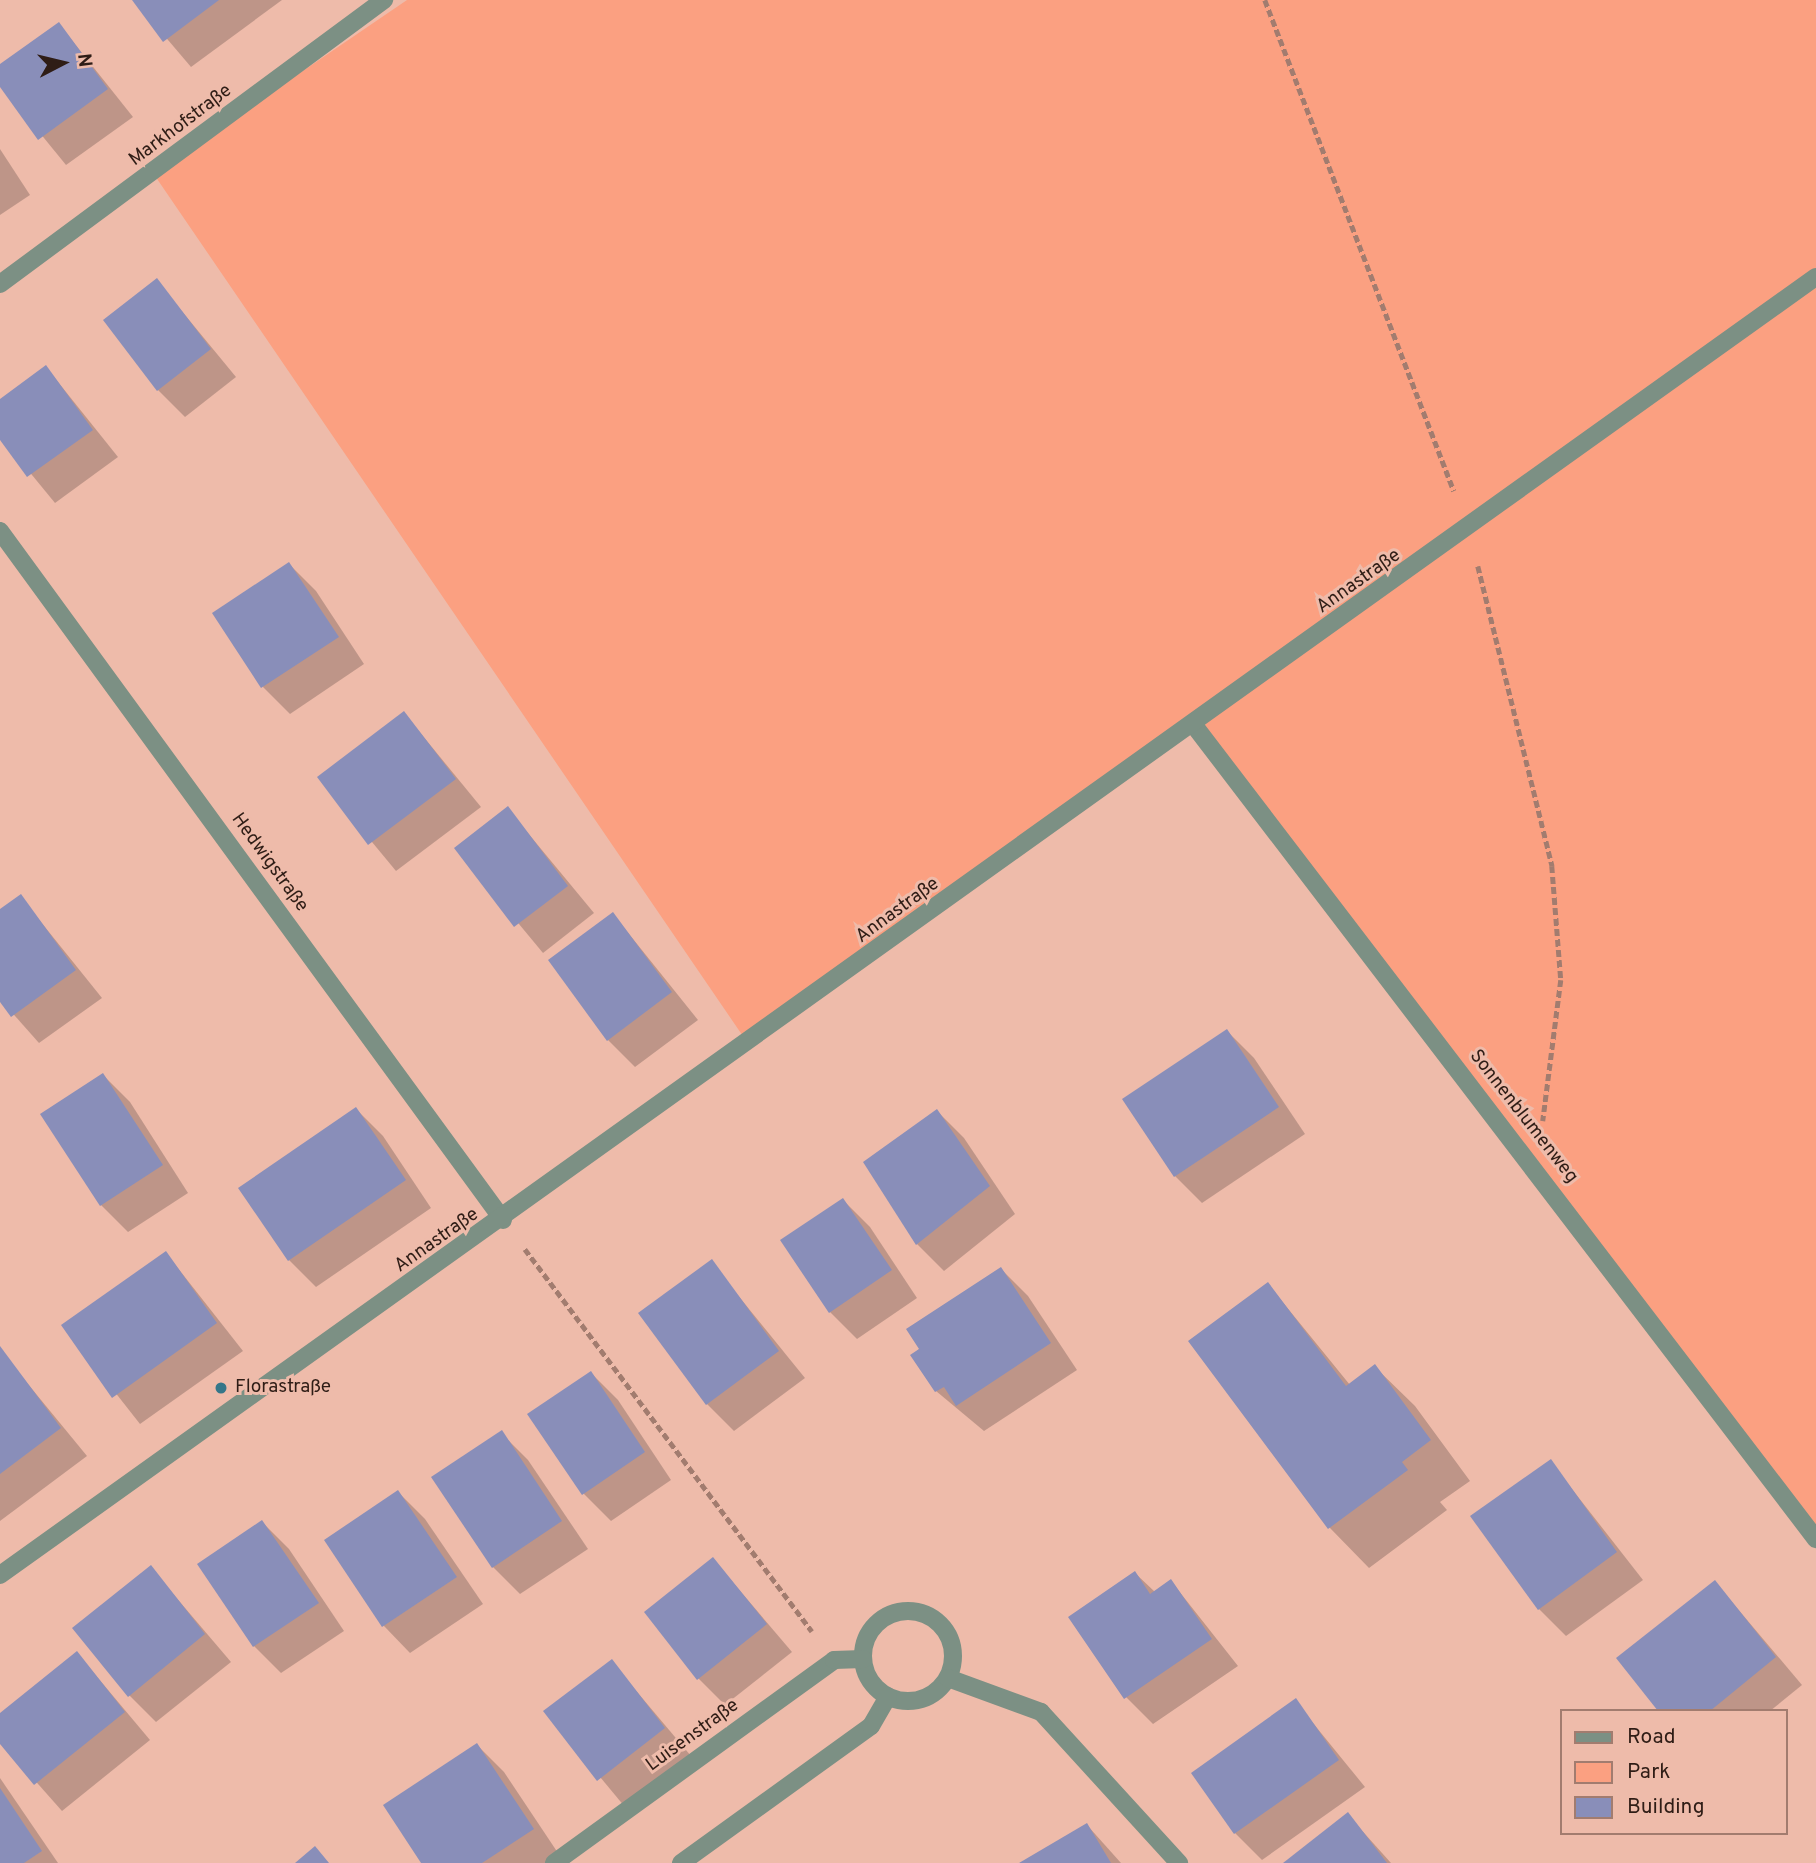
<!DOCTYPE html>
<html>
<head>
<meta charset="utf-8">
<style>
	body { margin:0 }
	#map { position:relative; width:1816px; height:1863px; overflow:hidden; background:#eba; font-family:Overpass,sans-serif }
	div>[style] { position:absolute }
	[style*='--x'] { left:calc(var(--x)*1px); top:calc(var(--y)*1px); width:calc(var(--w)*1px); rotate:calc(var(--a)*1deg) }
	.green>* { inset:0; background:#fba081 }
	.shadow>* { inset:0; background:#0003 }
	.building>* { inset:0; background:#898eb9 }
	.path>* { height:4.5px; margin-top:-2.25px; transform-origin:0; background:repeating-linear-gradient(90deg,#a27c6f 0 7px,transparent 0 10.5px) }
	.service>* { height:18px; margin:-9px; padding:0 9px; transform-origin:9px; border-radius:9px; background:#7c9084 }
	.minor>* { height:18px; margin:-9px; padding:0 9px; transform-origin:9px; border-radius:9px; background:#7c9084 }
	.minor>.ring { margin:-9px; padding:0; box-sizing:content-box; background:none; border:18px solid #7c9084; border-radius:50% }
	.dots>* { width:19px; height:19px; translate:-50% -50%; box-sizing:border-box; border:4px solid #eba; border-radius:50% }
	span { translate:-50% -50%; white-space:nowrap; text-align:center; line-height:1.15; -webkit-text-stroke:6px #eba; paint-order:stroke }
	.street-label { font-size:19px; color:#2f1d16 }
	.poi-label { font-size:19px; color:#2f1d16 }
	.left { translate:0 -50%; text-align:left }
	.legend { position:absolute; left:1560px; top:1709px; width:228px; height:126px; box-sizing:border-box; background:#eba; border:2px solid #a27c6f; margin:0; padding:9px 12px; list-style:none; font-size:21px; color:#2f1d16 }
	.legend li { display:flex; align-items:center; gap:14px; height:35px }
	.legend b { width:35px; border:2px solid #a27c6f }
	.north { position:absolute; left:28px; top:28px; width:70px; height:70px; -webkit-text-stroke:5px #eba; paint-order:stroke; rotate:83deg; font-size:19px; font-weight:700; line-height:28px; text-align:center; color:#2f1d16 }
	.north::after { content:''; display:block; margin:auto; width:24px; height:32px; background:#2f1d16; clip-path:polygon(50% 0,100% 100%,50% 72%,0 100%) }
</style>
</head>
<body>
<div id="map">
	<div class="green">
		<div style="clip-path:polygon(407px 0,1816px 0,1816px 1539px,1193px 725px,749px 1045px,153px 173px)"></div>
	</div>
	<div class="shadow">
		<div style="clip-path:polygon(134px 0,282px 0,191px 67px)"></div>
		<div style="clip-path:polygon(59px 24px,133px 117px,66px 165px,0 84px,0 66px)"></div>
		<div style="clip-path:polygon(0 149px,30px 195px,0 215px)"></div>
		<div style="clip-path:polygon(157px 281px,236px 377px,185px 417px,158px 390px)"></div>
		<div style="clip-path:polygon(46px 367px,118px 457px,55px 503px,0 436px,0 401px)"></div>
		<div style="clip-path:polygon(289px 564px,316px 591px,364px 664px,290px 714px,263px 687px)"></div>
		<div style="clip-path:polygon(404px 713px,481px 807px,396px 871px,319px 778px)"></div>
		<div style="clip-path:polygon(508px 809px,594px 913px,543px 953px,456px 848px)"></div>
		<div style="clip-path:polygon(20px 896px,102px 998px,39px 1043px,0 999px,0 911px)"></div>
		<div style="clip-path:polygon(613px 914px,698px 1020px,635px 1067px,608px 1040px)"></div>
		<div style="clip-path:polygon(1227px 1031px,1254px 1058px,1305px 1134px,1202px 1203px,1175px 1176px)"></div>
		<div style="clip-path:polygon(103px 1075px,130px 1102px,188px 1193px,128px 1232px,101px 1205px)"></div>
		<div style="clip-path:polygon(356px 1109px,383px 1136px,431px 1208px,316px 1287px,289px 1260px)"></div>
		<div style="clip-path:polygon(937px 1111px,964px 1138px,1015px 1214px,944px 1271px,917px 1244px,866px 1162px)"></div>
		<div style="clip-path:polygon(843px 1200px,870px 1227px,917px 1298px,857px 1339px,830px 1312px)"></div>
		<div style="clip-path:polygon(166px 1253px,243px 1351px,140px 1424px,63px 1326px)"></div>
		<div style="clip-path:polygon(711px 1262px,805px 1378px,734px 1431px,707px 1404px)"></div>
		<div style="clip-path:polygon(1001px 1269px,1028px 1296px,1077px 1370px,984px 1431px,936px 1391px,913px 1355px)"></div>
		<div style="clip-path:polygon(1268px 1284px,1350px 1385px,1375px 1367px,1415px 1406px,1470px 1481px,1440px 1502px,1447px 1510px,1369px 1568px,1330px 1528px,1191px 1341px)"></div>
		<div style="clip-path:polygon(0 1350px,87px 1456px,0 1521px)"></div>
		<div style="clip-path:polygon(591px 1373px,618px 1400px,671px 1480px,611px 1521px,584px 1494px)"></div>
		<div style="clip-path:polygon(501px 1433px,528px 1460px,588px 1549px,520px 1594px,493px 1567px)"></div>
		<div style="clip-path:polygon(1550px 1461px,1643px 1580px,1566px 1636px,1539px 1609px)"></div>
		<div style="clip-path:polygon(398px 1492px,425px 1519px,483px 1604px,410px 1653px,384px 1626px)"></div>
		<div style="clip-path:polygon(262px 1522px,289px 1549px,344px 1631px,281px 1673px,254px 1646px)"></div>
		<div style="clip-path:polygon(713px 1559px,792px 1652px,725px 1705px,698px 1678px)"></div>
		<div style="clip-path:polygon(151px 1568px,231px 1662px,156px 1722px,129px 1695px)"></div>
		<div style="clip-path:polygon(1135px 1573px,1155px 1592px,1171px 1581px,1238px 1666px,1153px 1724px,1126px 1697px)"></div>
		<div style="clip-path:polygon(1715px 1582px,1802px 1685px,1770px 1711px,1661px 1711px)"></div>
		<div style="clip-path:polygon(77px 1653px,150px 1740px,62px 1811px,0 1741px,0 1715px)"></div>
		<div style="clip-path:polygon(611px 1661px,691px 1756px,625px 1807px,546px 1712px)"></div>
		<div style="clip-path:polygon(1295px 1701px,1365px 1787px,1262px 1860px,1235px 1833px)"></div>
		<div style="clip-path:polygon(477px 1745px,504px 1772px,560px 1856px,549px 1863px,423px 1863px)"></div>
		<div style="clip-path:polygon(0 1778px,58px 1863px,0 1863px)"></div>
		<div style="clip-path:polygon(1348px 1815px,1391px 1863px,1286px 1863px)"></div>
		<div style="clip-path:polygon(1087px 1825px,1121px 1863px,1023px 1863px)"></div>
	</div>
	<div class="building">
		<div style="clip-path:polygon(132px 0,219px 0,163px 42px)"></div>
		<div style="clip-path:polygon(59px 22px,108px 89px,38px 140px,0 87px,0 64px)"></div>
		<div style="clip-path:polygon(157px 278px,211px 349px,157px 391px,103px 320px)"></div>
		<div style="clip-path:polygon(46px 365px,93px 430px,27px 477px,0 440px,0 399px)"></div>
		<div style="clip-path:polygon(289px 562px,339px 637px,261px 688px,212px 613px)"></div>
		<div style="clip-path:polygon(404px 711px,456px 779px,368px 845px,317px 777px)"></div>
		<div style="clip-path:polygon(508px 806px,568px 886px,514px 927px,454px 848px)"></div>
		<div style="clip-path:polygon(21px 894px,76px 970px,11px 1017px,0 1002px,0 909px)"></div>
		<div style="clip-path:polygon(613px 912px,672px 992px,607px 1041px,548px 960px)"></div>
		<div style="clip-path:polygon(1227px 1029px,1279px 1107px,1174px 1177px,1122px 1099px)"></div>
		<div style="clip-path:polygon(103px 1073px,163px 1165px,100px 1206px,40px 1114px)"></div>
		<div style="clip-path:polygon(356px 1107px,406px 1180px,288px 1261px,238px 1188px)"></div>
		<div style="clip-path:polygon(937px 1109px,990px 1186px,916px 1245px,863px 1162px)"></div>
		<div style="clip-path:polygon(843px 1198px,892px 1270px,829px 1313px,780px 1240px)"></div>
		<div style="clip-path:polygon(166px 1251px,217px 1323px,112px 1398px,61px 1325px)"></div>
		<div style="clip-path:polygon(712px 1259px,779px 1351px,706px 1405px,638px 1313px)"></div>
		<div style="clip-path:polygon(1001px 1267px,1051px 1343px,956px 1406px,944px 1387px,935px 1392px,910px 1355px,919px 1349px,906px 1329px)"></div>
		<div style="clip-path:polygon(1268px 1282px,1346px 1386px,1375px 1364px,1431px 1440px,1402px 1462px,1408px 1470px,1328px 1529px,1188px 1341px)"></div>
		<div style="clip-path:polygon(0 1346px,61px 1428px,0 1474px)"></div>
		<div style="clip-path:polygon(591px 1371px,645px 1452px,582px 1495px,527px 1414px)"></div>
		<div style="clip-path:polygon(502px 1430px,562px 1521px,492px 1568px,431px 1477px)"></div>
		<div style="clip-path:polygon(1551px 1459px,1617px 1552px,1538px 1610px,1470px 1516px)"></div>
		<div style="clip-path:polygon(398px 1490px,457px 1577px,382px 1627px,324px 1540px)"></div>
		<div style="clip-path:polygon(262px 1520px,319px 1603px,253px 1647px,197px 1564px)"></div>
		<div style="clip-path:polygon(713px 1557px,767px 1624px,697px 1680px,644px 1612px)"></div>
		<div style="clip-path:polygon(151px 1565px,205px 1634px,128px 1697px,72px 1628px)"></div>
		<div style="clip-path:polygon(1135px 1571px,1150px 1594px,1171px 1579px,1212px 1639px,1124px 1699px,1068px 1617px)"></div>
		<div style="clip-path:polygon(1715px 1580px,1776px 1657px,1710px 1711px,1658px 1711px,1616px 1658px)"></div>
		<div style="clip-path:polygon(77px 1651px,125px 1712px,34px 1785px,0 1744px,0 1713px)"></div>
		<div style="clip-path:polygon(612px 1659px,665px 1728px,597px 1781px,543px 1711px)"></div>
		<div style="clip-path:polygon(1296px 1698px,1339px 1760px,1234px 1834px,1191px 1773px)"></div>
		<div style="clip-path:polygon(477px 1743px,534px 1829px,482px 1863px,421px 1863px,383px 1805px)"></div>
		<div style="clip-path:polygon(0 1788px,42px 1851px,24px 1863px,0 1863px)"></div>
		<div style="clip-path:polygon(1348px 1812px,1387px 1863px,1283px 1863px)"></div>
		<div style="clip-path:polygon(1087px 1823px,1111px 1863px,1019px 1863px)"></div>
		<div style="clip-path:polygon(315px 1846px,329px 1863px,295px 1863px)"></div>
	</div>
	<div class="path">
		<div style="--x:1265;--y:0;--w:526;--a:68.95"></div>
		<div style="--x:1478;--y:566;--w:309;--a:76.1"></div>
		<div style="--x:1552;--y:866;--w:114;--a:85.5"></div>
		<div style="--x:1561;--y:980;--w:142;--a:97.3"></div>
		<div style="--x:525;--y:1249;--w:478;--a:53.1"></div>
	</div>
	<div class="service">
		<div style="--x:0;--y:531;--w:853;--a:53.87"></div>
	</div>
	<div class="minor">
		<div style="--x:0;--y:284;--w:478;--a:-36.5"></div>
		<div style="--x:1193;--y:724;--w:1026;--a:52.61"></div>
		<div style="--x:0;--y:1575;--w:2232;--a:-35.56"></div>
		<div class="ring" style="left:863px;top:1611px;width:72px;height:72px"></div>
		<div style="--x:948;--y:1678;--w:99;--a:20.1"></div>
		<div style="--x:1041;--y:1712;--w:205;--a:47.6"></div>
		<div style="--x:554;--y:1863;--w:346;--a:-35.9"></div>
		<div style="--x:834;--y:1660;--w:29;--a:-2"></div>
		<div style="--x:681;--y:1863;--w:234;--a:-35.8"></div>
		<div style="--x:871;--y:1726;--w:34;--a:-60"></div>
	</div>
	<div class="dots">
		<div style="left:221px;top:1388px;background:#357689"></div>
	</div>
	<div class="street-label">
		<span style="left:181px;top:126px;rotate:-37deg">Markhofstraße</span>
		<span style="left:1359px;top:582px;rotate:-35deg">Annastraße</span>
		<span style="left:269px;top:863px;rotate:54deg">Hedwigstraße</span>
		<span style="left:898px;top:911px;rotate:-36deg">Annastraße</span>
		<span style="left:1523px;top:1117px;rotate:52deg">Sonnenblumenweg</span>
		<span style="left:437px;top:1241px;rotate:-35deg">Annastraße</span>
		<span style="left:693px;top:1736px;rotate:-36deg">Luisenstraße</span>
	</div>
	<div class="poi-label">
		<span class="left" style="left:235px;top:1388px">Florastraße</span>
	</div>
	<ul class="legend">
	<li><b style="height:9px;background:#7c9084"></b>Road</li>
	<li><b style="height:19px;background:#fba081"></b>Park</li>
	<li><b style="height:19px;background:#898eb9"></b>Building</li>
	</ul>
	<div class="north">N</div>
</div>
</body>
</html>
